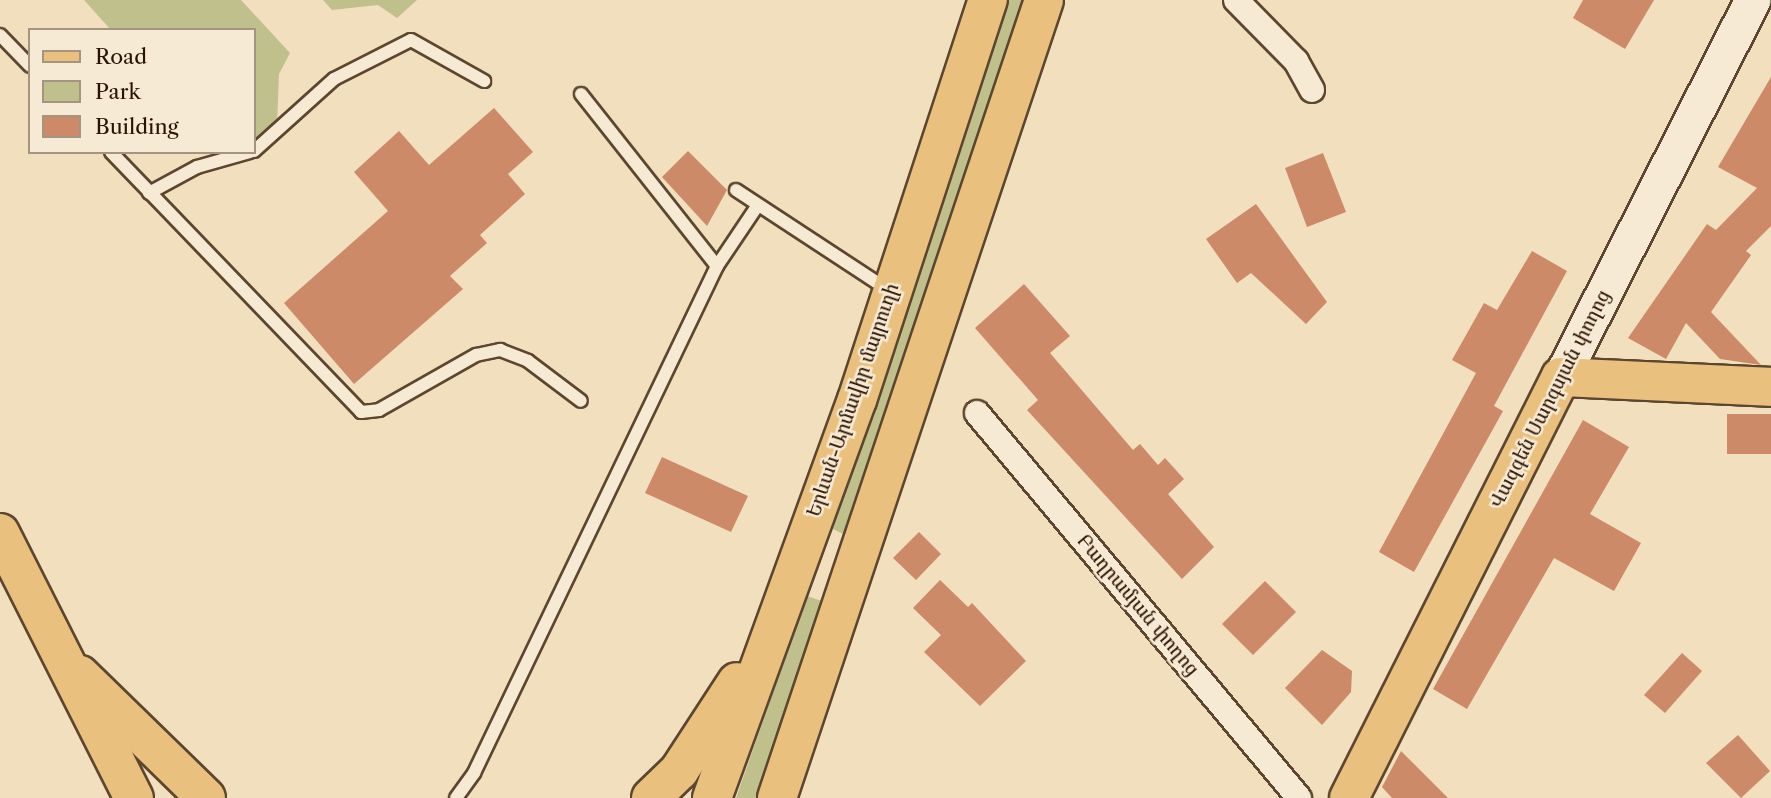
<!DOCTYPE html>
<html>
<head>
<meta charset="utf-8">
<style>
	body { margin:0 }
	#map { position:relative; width:1771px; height:798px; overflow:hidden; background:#f2dfbd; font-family:"Libre Caslon Text","Noto Serif Armenian",serif }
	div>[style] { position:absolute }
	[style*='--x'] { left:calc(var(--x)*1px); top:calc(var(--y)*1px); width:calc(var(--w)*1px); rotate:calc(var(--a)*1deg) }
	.green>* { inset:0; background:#c0c08d }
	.building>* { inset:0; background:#cc8a69 }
	.roads { filter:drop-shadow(2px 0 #5c462f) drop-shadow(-2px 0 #5c462f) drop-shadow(0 2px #5c462f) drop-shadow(0 -2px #5c462f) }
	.lane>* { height:12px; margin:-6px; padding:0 6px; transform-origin:6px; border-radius:6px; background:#f7ead4 }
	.street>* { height:24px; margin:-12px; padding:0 12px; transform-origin:12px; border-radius:12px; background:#f7ead4 }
	.secondary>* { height:35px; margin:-17.5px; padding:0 17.5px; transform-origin:17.5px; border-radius:17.5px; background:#f7ead4 }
	.primary>* { height:38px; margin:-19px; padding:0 19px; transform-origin:19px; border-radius:19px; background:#e9c07e }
	.highway>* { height:38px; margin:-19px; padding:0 19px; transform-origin:19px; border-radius:19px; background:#e9c07e }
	span { translate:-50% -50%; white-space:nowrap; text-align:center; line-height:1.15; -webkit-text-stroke:5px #f7ead4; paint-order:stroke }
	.street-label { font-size:19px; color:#2a1300 }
	.legend { position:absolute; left:28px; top:28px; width:228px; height:126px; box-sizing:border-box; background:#f7ead4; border:2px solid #a5947f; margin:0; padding:9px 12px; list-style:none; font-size:21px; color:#2a1300 }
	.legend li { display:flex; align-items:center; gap:14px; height:35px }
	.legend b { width:35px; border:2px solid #a5947f }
</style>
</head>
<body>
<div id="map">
	<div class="green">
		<div style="clip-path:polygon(84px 0,241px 0,290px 53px,279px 74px,277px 125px,254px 145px,254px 30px,111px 30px)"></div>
		<div style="clip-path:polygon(323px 0,417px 0,397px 18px,378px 5px,332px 10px)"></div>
		<div style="clip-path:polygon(1006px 0,1027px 0,851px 538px,831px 528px)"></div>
		<div style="clip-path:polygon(807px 596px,828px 603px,756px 798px,736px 798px)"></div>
	</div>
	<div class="building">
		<div style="clip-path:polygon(1583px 0,1654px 0,1625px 49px,1573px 18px)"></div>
		<div style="clip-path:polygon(1771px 77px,1771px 226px,1746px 251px,1751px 255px,1711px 312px,1761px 365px,1720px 359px,1686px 323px,1666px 359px,1628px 338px,1707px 224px,1716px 230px,1757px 188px,1718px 167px)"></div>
		<div style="clip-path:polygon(494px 108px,533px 152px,508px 174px,525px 194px,480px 235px,487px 243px,450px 276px,463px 289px,354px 384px,284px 303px,388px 211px,354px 172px,399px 131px,429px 165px)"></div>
		<div style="clip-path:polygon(688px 151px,727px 190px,707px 226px,662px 177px)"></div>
		<div style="clip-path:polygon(1323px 153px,1346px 212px,1307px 227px,1285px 168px)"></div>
		<div style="clip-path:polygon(1256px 204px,1327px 302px,1306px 324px,1251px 273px,1237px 283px,1206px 239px)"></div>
		<div style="clip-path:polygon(1532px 251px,1567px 271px,1494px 406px,1503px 411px,1414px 572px,1379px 552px,1476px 373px,1452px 360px,1484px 303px,1497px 310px)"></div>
		<div style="clip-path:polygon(1024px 284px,1070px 336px,1050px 353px,1133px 450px,1140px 444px,1158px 465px,1165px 458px,1184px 479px,1168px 494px,1214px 547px,1182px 579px,1027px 410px,1038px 400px,975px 328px)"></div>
		<div style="clip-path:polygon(1727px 414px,1771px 414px,1771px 454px,1727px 454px)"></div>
		<div style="clip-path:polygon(1583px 420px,1629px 447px,1590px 514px,1641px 543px,1614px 591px,1554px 558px,1467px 709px,1433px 689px)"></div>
		<div style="clip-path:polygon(662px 457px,748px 496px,731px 532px,645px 493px)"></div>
		<div style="clip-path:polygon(919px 532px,941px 554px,916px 580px,893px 558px)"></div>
		<div style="clip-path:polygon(940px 580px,968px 607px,972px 603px,1026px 661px,980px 706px,924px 652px,941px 635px,913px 608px)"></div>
		<div style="clip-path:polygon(1265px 581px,1296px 612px,1253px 655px,1222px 624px)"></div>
		<div style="clip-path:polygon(1322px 650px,1352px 671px,1351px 692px,1322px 725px,1285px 688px)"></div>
		<div style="clip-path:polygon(1682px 653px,1702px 671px,1665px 713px,1644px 695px)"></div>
		<div style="clip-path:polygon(1738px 735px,1770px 771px,1741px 798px,1706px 763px)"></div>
		<div style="clip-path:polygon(1401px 751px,1448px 798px,1392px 798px,1382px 787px)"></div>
	</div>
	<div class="roads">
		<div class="lane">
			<div style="--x:0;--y:35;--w:43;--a:45.9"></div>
			<div style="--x:581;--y:94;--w:219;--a:51.7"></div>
			<div style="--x:254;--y:151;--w:108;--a:-42"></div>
			<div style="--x:334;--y:79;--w:86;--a:-26.9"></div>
			<div style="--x:411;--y:40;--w:84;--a:29.3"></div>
			<div style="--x:111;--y:152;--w:361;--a:46.1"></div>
			<div style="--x:361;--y:412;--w:18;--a:-6"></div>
			<div style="--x:379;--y:410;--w:112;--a:-29.6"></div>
			<div style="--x:476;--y:355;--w:25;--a:-12"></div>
			<div style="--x:500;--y:350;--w:30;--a:21"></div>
			<div style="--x:528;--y:361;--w:66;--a:37"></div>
			<div style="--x:736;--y:190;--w:184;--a:33.3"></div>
			<div style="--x:149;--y:193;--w:55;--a:-28.4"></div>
			<div style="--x:197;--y:167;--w:55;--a:-15.8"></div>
			<div style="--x:456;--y:798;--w:31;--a:-54"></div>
			<div style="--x:474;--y:773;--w:562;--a:-64.39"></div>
			<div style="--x:717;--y:266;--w:70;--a:-56.1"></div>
		</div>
		<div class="street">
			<div style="--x:1236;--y:0;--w:86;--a:45.5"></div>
			<div style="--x:1296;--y:61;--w:33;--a:61"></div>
			<div style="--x:977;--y:413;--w:502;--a:50.09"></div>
		</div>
		<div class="secondary">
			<div style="--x:1561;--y:377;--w:423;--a:-63.1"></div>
		</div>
		<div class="primary">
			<div style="--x:1349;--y:798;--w:471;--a:-63.3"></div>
			<div style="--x:1561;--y:377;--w:210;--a:2.7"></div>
		</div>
		<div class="highway">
			<div style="--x:0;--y:533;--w:297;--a:63.2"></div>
			<div style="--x:80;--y:675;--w:176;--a:44.3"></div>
			<div style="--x:651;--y:798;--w:39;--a:-44"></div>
			<div style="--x:679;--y:771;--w:106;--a:-56.9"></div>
			<div style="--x:712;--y:798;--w:424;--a:-70"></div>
			<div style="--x:857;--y:400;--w:421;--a:-71.9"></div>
			<div style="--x:777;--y:798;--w:841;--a:-71.5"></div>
		</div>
	</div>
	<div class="street-label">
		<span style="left:1550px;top:399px;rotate:-63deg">Վազգեն Սարգսյան փողոց</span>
		<span style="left:853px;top:400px;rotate:-71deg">Երևան-Արմավիր մայրուղի</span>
		<span style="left:1138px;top:605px;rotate:50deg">Բաղրամյան փողոց</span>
	</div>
	<ul class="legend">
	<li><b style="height:9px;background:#e9c07e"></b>Road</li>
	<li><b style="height:19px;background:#c0c08d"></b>Park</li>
	<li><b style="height:19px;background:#cc8a69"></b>Building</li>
	</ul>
</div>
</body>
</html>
